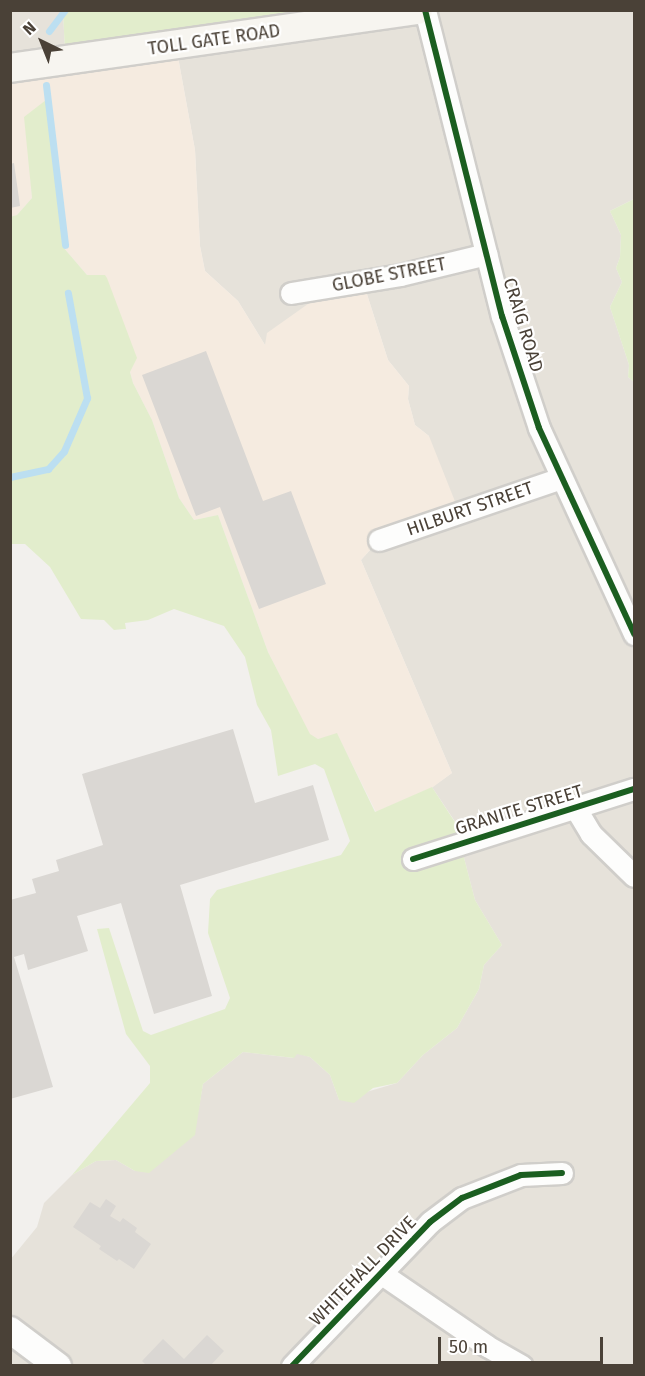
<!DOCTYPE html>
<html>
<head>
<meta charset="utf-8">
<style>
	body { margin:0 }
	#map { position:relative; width:645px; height:1376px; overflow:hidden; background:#f2f0ed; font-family:"Fira Sans",sans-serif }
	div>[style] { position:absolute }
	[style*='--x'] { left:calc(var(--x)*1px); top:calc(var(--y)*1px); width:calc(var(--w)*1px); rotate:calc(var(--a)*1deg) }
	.residential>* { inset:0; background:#e6e2da }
	.commercial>* { inset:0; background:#f5ebe0 }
	.green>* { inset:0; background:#e2edcc }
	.stream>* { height:7px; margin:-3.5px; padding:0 3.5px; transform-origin:3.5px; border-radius:3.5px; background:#bcdff1 }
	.building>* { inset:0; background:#dad7d3 }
	.roads { filter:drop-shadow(2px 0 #d0ceca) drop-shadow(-2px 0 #d0ceca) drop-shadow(0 2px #d0ceca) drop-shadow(0 -2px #d0ceca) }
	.minor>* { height:21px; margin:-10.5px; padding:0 10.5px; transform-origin:10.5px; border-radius:10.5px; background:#fdfdfc }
	.tertiary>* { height:26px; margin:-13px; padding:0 13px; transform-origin:13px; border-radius:13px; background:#fdfdfc }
	.secondary>* { height:28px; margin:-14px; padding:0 14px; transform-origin:14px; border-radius:14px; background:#f7f5f0 }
	.cycleway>* { height:6px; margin:-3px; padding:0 3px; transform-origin:3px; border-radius:3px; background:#1b5e20 }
	span { translate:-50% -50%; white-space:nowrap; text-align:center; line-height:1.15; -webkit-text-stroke:4.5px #fff; paint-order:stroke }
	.street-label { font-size:18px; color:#4a4137 }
	.frame { position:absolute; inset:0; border:12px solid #4a4137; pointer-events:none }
	.north { position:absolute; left:12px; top:12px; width:60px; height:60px; -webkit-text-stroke:4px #fff; paint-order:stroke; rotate:317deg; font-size:16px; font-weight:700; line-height:24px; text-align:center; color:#4a4137 }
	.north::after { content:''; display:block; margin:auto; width:21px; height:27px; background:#4a4137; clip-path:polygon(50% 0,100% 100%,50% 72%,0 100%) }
	.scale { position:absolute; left:438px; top:1337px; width:165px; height:27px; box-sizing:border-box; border:3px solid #4a4137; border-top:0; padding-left:8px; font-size:18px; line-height:21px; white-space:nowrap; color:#4a4137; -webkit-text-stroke:4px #fff; paint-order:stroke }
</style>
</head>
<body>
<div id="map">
	<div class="residential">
		<div style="clip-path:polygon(11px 11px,63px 11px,65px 52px,11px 67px)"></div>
		<div style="clip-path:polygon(403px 11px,634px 11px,634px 199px,610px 211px,621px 235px,620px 257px,616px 268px,622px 282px,610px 307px,629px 365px,628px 377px,634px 382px,634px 1365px,11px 1365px,10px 1260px,37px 1227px,44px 1203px,72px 1175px,96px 1161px,116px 1160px,135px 1171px,194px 1135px,203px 1084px,243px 1052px,293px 1058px,297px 1053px,310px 1057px,330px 1075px,339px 1100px,397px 1083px,423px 1055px,457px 1028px,479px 989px,484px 965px,502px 945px,475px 900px,462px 850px,466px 838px,432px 787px,452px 773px,361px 560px,379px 540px,429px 436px,415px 425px,408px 399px,409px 386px,388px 360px,365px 288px,315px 299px,265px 345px,238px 301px,205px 271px,200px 246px,195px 150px,176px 46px)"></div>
	</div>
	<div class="commercial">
		<div style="clip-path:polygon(176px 46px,195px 150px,200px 246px,205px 271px,238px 301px,265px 345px,267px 333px,315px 299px,365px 288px,388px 360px,409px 386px,408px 399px,415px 425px,429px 436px,460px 514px,379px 540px,361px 560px,452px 773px,433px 787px,376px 812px,337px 734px,318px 739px,310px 735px,268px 652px,218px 515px,194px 520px,179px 498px,152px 420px,133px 383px,105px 275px,87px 275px,63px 247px,57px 173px,46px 100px,26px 118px,32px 198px,17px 215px,11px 217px,11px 67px)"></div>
	</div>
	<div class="green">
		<div style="clip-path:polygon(63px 11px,403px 11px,65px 52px)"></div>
		<div style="clip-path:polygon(46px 100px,57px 173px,63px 247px,87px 275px,105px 275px,107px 278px,137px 358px,130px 372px,133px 383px,152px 420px,179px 498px,194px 520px,218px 515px,268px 652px,310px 734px,318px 739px,337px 733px,375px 812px,432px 787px,466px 839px,462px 850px,475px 900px,502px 945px,484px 965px,479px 989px,457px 1028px,423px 1055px,397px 1083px,373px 1088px,354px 1103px,339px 1100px,330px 1075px,310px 1057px,297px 1054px,294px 1058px,243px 1052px,203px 1084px,195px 1135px,149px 1173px,135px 1171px,116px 1160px,96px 1161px,72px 1175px,150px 1083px,150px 1066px,126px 1034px,97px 929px,109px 928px,143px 1031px,151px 1035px,225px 1009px,230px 998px,208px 933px,210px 899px,217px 890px,341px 855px,350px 841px,324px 769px,315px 764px,278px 776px,271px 730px,257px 705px,245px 657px,224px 626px,174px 609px,148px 620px,125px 623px,126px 629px,124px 629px,114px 630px,104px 620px,81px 619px,50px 567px,25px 544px,11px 544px,10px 217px,17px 215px,32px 198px,24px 117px)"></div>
		<div style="clip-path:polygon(634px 199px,634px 382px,628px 377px,629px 365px,610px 307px,622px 282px,616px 268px,620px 257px,621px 235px,610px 211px)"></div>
	</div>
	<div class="stream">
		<div style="--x:49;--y:31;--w:26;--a:-53"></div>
		<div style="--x:46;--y:85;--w:161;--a:83.2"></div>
		<div style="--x:10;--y:477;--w:39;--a:-12"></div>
		<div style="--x:48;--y:469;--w:24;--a:-48"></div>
		<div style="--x:64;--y:451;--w:58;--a:-66.5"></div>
		<div style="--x:87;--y:398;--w:107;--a:-100.3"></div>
	</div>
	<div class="building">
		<div style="clip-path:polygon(14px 163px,20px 206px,10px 208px,10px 164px)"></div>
		<div style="clip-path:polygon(206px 351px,263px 501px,291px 491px,326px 584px,259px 609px,220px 507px,196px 516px,142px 375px)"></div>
		<div style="clip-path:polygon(233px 729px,255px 803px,313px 785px,329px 840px,180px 885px,212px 996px,154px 1014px,121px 903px,77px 916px,88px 951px,28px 970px,24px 954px,14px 957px,53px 1087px,10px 1099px,10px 900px,36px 893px,32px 879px,59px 871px,56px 860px,103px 845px,82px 774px)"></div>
		<div style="clip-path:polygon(106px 1199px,116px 1206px,110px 1216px,120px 1222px,123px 1218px,137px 1228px,135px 1232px,151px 1244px,134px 1269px,119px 1259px,117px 1261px,99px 1249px,101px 1246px,73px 1227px,90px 1202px,100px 1208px)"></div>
		<div style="clip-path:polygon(207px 1335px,224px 1351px,210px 1366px,147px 1366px,142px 1361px,163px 1339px,184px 1359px)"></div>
	</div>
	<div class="roads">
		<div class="minor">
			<div style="--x:425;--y:10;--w:316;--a:75.9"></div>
			<div style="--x:502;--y:316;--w:118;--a:71.7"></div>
			<div style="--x:539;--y:428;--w:227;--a:65.2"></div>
			<div style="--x:291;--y:293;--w:110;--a:-9.4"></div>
			<div style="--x:400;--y:275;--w:89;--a:-13.6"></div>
			<div style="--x:379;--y:540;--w:192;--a:-18.8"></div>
			<div style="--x:576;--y:809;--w:29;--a:59"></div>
			<div style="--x:591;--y:834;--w:60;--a:44.3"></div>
			<div style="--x:413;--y:859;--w:232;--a:-17.6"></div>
			<div style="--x:382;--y:1274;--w:127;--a:34.4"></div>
			<div style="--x:487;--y:1346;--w:40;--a:29.7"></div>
			<div style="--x:292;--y:1366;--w:199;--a:-46.2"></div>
			<div style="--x:430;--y:1222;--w:40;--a:-37"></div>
			<div style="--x:462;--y:1198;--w:63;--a:-21.3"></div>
			<div style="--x:521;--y:1175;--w:41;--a:-2.8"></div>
		</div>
		<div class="tertiary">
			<div style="--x:10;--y:1330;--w:60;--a:36.9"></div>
		</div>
		<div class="secondary">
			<div style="--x:10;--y:68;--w:412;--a:-8.1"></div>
		</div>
	</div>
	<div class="cycleway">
		<div style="--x:425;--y:10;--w:316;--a:75.9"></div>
		<div style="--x:502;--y:316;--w:118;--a:71.7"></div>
		<div style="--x:539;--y:428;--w:227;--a:65.2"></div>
		<div style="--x:413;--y:859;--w:232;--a:-17.6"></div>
		<div style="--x:292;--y:1366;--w:199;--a:-46.2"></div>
		<div style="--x:430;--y:1222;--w:40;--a:-37"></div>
		<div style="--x:462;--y:1198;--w:63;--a:-21.3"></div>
		<div style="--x:521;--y:1175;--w:41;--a:-2.8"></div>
	</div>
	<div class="street-label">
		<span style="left:214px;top:40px;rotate:-8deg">TOLL GATE ROAD</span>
		<span style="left:389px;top:275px;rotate:-11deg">GLOBE STREET</span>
		<span style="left:523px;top:325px;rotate:73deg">CRAIG ROAD</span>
		<span style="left:470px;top:509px;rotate:-19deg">HILBURT STREET</span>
		<span style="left:519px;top:810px;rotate:-17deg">GRANITE STREET</span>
		<span style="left:363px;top:1271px;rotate:-46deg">WHITEHALL DRIVE</span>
	</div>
	<div class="frame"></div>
	<div class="north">N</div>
	<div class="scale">50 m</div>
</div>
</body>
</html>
